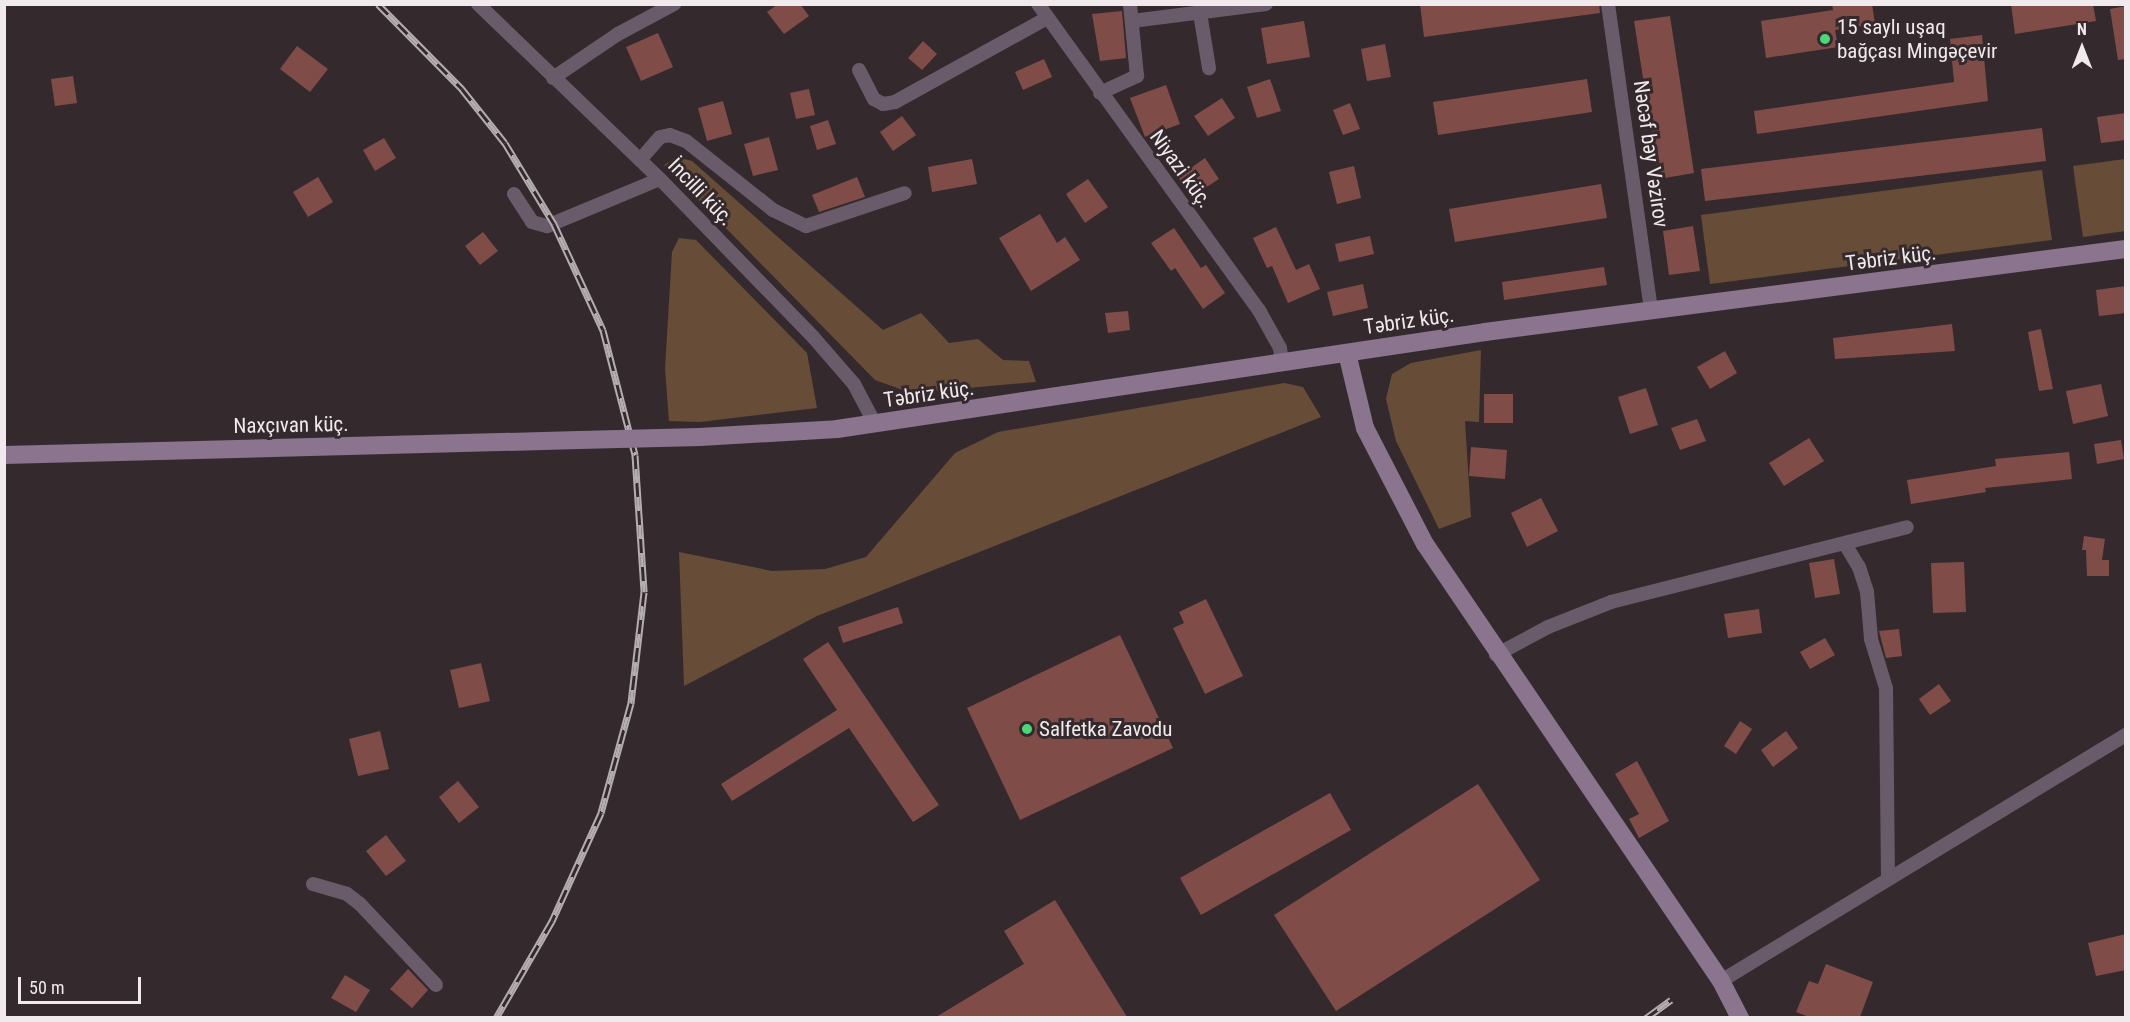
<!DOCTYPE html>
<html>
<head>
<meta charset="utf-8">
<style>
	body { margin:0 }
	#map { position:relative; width:2130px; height:1022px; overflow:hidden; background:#342a2e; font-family:"Roboto Condensed",sans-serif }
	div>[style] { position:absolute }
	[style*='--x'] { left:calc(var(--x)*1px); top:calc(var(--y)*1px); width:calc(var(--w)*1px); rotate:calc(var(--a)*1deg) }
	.green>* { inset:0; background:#674c38 }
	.building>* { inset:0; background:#804c48 }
	.street>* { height:14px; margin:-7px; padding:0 7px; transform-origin:7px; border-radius:7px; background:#6a5b6b }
	.secondary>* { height:18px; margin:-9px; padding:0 9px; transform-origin:9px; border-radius:9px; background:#8b748e }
	.rail>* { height:7px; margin-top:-3.5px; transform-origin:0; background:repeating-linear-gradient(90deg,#342a2e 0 14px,#b5aeb1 0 28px); box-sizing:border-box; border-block:2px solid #b5aeb1 }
	.secondary-bridge>* { height:18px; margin:-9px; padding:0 9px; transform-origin:9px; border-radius:9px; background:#8b748e }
	.dots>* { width:16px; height:16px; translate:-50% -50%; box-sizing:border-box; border:3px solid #342a2e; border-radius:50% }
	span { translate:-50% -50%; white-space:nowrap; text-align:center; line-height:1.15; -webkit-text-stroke:6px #342a2e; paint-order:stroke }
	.poi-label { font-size:21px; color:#f0eaec }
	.left { translate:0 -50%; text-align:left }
	.street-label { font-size:21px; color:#f0eaec }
	.frame { position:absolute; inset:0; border:6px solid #f0eaec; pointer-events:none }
	.north { position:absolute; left:2052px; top:18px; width:60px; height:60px; -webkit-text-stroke:4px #342a2e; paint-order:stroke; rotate:0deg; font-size:16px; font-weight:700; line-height:24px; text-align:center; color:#f0eaec }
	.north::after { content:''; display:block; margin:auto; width:21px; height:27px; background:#f0eaec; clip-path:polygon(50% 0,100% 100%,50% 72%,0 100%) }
	.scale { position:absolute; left:18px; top:977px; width:123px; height:27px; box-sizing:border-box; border:3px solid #f0eaec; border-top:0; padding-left:8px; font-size:18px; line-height:21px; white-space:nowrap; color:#f0eaec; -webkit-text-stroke:4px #342a2e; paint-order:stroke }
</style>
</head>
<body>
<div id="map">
	<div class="green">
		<div style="clip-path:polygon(677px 157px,692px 161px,883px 330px,921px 313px,949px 343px,978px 339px,1003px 360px,1029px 361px,1036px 382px,911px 393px,875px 380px,664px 165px)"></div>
		<div style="clip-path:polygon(2125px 159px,2125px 231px,2083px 237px,2073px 166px)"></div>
		<div style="clip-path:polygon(2042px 170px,2052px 240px,1710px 284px,1701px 215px)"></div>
		<div style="clip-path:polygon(679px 238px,696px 240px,807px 353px,817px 408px,700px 422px,669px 421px,665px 369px,672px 252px)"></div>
		<div style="clip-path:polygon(1481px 350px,1479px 422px,1465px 421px,1471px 517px,1439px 529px,1396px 441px,1386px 399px,1392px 374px,1411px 363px)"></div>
		<div style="clip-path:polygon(1284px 383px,1303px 387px,1321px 417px,817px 616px,684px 686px,679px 552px,772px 571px,825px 569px,866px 557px,955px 453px,998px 432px)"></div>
	</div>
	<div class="building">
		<div style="clip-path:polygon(778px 4px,800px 4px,809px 16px,784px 34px,767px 12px)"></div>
		<div style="clip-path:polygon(1420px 4px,1599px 4px,1600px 13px,1424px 37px)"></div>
		<div style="clip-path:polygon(1832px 4px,1872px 4px,1875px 24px,1835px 30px,1838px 47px,1766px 58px,1761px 21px,1833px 10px)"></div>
		<div style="clip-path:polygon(2011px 4px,2093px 4px,2096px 21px,2015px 34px)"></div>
		<div style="clip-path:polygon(2126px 6px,2126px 59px,2118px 60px,2110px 9px)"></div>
		<div style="clip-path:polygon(1122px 11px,1126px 58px,1100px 61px,1092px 14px)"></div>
		<div style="clip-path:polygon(1670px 16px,1694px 173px,1659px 179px,1634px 21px)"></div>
		<div style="clip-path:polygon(1304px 21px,1310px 57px,1267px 64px,1261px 28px)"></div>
		<div style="clip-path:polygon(658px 33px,673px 67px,641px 81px,626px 47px)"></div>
		<div style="clip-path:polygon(1982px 35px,1988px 101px,1757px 134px,1754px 111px,1954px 82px,1950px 39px)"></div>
		<div style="clip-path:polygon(923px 41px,937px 54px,922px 70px,908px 58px)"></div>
		<div style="clip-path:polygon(1385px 44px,1391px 77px,1367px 81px,1361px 49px)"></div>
		<div style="clip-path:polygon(297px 46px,328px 69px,310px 92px,280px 69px)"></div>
		<div style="clip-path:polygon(1044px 59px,1052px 77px,1023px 90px,1015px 72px)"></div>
		<div style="clip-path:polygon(73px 76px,77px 103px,55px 106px,51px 79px)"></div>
		<div style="clip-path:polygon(1270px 79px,1281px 111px,1257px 118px,1247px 87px)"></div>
		<div style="clip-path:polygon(1587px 79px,1592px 112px,1438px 135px,1433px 102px)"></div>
		<div style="clip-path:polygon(1166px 85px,1180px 124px,1145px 137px,1130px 98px)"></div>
		<div style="clip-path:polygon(809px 89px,815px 115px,796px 119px,790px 93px)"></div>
		<div style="clip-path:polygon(1222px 98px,1235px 118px,1208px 136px,1194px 116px)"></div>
		<div style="clip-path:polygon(723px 101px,732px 134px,707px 141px,698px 108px)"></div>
		<div style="clip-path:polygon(1350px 103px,1360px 129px,1343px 135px,1333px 110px)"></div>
		<div style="clip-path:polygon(2126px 113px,2126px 140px,2101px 143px,2097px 117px)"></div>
		<div style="clip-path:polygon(902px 116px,916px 135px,893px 151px,880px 132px)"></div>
		<div style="clip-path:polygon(828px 120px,836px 144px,817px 150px,810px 126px)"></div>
		<div style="clip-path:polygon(2042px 128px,2046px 161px,1705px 201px,1701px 169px)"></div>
		<div style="clip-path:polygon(769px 137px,778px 170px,753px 176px,744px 144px)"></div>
		<div style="clip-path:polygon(384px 138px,396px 158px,375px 171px,363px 150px)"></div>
		<div style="clip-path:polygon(1205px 158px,1219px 179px,1191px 197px,1178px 177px)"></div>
		<div style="clip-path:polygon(972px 159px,977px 184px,932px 192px,928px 167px)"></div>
		<div style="clip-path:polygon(1354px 166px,1361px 198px,1337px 204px,1329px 172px)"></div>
		<div style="clip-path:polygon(318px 177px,333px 202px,308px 217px,293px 192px)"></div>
		<div style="clip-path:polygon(857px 177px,865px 197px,819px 212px,812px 195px)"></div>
		<div style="clip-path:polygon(1088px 179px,1108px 207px,1085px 223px,1066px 194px)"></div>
		<div style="clip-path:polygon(1601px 184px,1607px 218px,1455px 242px,1449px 209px)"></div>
		<div style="clip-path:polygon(1040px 214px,1057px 243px,1065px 237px,1080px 260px,1031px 291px,999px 238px)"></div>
		<div style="clip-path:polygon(1693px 226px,1700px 271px,1669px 275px,1663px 231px)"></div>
		<div style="clip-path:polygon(1276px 227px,1296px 270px,1309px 264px,1320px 289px,1288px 303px,1272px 266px,1267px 268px,1253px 238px)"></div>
		<div style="clip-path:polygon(1174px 228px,1201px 268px,1206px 265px,1225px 293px,1203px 309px,1175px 268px,1171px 271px,1151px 243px)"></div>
		<div style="clip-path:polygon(483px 232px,498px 251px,480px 265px,465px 246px)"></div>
		<div style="clip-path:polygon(1370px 236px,1374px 254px,1339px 262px,1335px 244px)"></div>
		<div style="clip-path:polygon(1604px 267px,1607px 285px,1504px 300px,1502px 282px)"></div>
		<div style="clip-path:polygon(1363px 284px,1368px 308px,1333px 316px,1327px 292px)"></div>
		<div style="clip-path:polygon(2126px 286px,2126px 313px,2099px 316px,2096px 290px)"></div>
		<div style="clip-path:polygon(1128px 311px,1130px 330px,1108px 333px,1105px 313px)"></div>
		<div style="clip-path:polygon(1952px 324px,1955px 351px,1835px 359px,1833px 338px)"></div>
		<div style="clip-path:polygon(2041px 329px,2053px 389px,2039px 391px,2028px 332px)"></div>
		<div style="clip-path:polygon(1725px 351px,1737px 373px,1710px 389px,1697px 367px)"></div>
		<div style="clip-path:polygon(2101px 384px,2108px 416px,2073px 424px,2066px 391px)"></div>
		<div style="clip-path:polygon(1646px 388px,1658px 425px,1630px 434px,1618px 397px)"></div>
		<div style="clip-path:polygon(1484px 394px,1513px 394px,1513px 423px,1484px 423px)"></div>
		<div style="clip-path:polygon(1697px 419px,1706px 441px,1680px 450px,1671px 428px)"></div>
		<div style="clip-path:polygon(1809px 438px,1824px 461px,1784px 486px,1769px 463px)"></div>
		<div style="clip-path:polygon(2121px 440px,2124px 459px,2097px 464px,2094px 444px)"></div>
		<div style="clip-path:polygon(1471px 447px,1507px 450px,1505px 479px,1469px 476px)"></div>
		<div style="clip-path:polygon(2069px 452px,2072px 479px,1985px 488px,1986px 492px,1911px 504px,1907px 480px,1996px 466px,1995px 459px)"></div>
		<div style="clip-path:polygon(1541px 498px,1558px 531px,1527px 547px,1511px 513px)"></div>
		<div style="clip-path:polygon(2084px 536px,2105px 539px,2102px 560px,2109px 560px,2109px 576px,2087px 576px,2086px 550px,2082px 550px)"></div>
		<div style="clip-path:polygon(1834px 559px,1840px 594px,1815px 598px,1809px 563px)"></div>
		<div style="clip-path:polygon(1964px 562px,1966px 612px,1933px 613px,1931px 563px)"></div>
		<div style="clip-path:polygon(1206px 599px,1243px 676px,1205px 694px,1173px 628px,1184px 623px,1179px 612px)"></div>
		<div style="clip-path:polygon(898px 607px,903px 623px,843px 643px,838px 627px)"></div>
		<div style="clip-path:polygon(1759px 609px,1762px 633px,1728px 638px,1724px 614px)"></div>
		<div style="clip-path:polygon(1899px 629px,1902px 656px,1886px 658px,1879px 631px)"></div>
		<div style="clip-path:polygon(1120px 635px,1173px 748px,1020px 820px,967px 708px)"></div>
		<div style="clip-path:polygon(1825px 638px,1835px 655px,1810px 669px,1800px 652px)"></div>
		<div style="clip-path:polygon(828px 642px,939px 805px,913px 822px,849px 728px,732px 801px,721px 784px,837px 710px,803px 659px)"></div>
		<div style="clip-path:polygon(481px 663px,490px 701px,459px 708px,450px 670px)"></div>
		<div style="clip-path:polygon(1939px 684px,1951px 701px,1930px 715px,1919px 699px)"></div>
		<div style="clip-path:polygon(1740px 721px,1752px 729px,1736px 754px,1724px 746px)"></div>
		<div style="clip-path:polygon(380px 731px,389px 769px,358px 776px,349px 739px)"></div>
		<div style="clip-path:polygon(1786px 731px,1798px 748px,1773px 767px,1761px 750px)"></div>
		<div style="clip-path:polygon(1637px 761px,1669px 821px,1639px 838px,1629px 819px,1639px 814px,1615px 774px)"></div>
		<div style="clip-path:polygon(458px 781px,479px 807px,459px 823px,439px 797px)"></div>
		<div style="clip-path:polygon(1478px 784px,1540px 880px,1336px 1011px,1274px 915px)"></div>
		<div style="clip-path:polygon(1330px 793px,1351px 830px,1201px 915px,1180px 878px)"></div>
		<div style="clip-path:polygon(386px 835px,406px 861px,386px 876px,366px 851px)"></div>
		<div style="clip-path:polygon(1055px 900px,1127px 1017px,936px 1017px,1024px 964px,1004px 931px)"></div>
		<div style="clip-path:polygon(2126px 934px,2126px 970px,2096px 976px,2088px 943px)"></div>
		<div style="clip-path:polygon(1826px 964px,1873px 982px,1860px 1017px,1809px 1017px,1796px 1012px,1809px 981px,1818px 984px)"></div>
		<div style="clip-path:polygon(408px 969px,428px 990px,412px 1008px,390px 989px)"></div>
		<div style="clip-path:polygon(345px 975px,370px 990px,356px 1012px,331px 998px)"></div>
	</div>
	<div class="street">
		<div style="--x:478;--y:4;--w:252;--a:43.9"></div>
		<div style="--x:660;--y:179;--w:221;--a:45.9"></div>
		<div style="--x:814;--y:338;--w:61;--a:49"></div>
		<div style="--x:854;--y:384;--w:45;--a:62.3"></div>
		<div style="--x:1038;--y:4;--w:380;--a:54.2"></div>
		<div style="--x:1260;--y:312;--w:41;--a:60.9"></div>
		<div style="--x:1280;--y:348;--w:15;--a:82"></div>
		<div style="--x:1608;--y:4;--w:309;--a:82"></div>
		<div style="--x:1200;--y:13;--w:56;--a:80.7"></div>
		<div style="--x:1132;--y:21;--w:135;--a:-7.2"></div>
		<div style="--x:859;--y:70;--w:33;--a:63"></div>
		<div style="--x:874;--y:99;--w:10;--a:29"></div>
		<div style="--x:883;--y:104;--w:12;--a:-9"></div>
		<div style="--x:895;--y:102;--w:174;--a:-28.9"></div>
		<div style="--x:553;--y:78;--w:78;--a:-34.1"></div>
		<div style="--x:618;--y:34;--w:64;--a:-28.2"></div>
		<div style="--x:1100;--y:93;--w:41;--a:-24.7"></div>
		<div style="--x:1137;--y:76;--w:72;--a:-95.6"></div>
		<div style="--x:640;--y:160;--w:30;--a:-49"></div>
		<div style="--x:660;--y:137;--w:10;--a:-11"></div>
		<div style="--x:670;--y:135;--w:17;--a:21"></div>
		<div style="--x:686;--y:141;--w:111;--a:38.4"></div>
		<div style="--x:773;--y:210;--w:37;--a:26"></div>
		<div style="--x:806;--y:226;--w:104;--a:-18.4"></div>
		<div style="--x:514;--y:194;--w:33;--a:57"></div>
		<div style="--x:532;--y:222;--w:16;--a:15"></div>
		<div style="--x:547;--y:226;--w:122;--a:-22.6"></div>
		<div style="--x:1845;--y:544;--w:27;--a:59"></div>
		<div style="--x:1859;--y:567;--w:26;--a:72"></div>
		<div style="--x:1867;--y:592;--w:47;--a:85.1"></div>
		<div style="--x:1871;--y:639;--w:51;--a:73"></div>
		<div style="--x:1886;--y:688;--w:188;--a:89.4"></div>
		<div style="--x:1496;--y:655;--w:59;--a:-28.3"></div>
		<div style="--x:1548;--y:627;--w:68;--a:-21.6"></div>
		<div style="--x:1611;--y:602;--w:305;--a:-14.2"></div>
		<div style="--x:313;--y:884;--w:35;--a:16"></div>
		<div style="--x:347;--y:894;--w:16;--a:38"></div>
		<div style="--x:360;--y:904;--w:111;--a:46.8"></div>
		<div style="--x:1721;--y:981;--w:474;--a:-31.3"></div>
	</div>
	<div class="secondary">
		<div style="--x:1347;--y:353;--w:77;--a:76.5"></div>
		<div style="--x:1365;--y:428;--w:131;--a:62.7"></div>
		<div style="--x:1425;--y:544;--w:528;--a:55.89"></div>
		<div style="--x:1721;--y:981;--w:42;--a:62.8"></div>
		<div style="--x:700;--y:437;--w:137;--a:-3.3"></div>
		<div style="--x:837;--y:429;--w:655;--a:-8.51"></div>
		<div style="--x:1485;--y:332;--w:646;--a:-7.38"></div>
		<div style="--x:4;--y:455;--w:575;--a:-1.49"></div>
	</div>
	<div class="rail">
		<div style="--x:378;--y:4;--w:120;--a:45.3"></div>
		<div style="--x:462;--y:89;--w:69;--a:51.5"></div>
		<div style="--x:505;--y:143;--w:95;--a:58.8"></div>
		<div style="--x:554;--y:224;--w:117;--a:65.2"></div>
		<div style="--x:603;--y:330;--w:129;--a:75.6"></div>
		<div style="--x:635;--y:455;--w:137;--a:86.2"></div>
		<div style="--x:644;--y:592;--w:112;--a:96.7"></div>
		<div style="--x:631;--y:703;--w:114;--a:105.3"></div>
		<div style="--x:601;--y:813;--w:119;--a:114.4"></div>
		<div style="--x:552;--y:921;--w:112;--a:120"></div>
		<div style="--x:1646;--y:1018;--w:31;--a:-36"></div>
	</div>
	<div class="secondary-bridge">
		<div style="--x:579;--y:440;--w:121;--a:-1.4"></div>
	</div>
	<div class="dots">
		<div style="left:1825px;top:39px;background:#4cd677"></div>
		<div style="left:1027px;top:729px;background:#4cd677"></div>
	</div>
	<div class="poi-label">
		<span class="left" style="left:1837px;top:39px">15 saylı uşaq<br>bağçası Mingəçevir</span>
		<span class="left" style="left:1039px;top:729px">Salfetka Zavodu</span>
	</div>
	<div class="street-label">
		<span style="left:1651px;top:154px;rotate:82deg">Nəcəf bəy Vəzirov</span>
		<span style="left:1181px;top:169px;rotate:54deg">Niyazi küç.</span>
		<span style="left:701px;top:192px;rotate:46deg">İncilli küç.</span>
		<span style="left:1891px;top:258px;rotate:-7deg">Təbriz küç.</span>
		<span style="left:1409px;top:321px;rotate:-8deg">Təbriz küç.</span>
		<span style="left:929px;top:394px;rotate:-8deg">Təbriz küç.</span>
		<span style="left:291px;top:425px;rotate:-1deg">Naxçıvan küç.</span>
	</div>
	<div class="frame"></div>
	<div class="north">N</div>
	<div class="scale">50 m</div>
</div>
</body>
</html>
